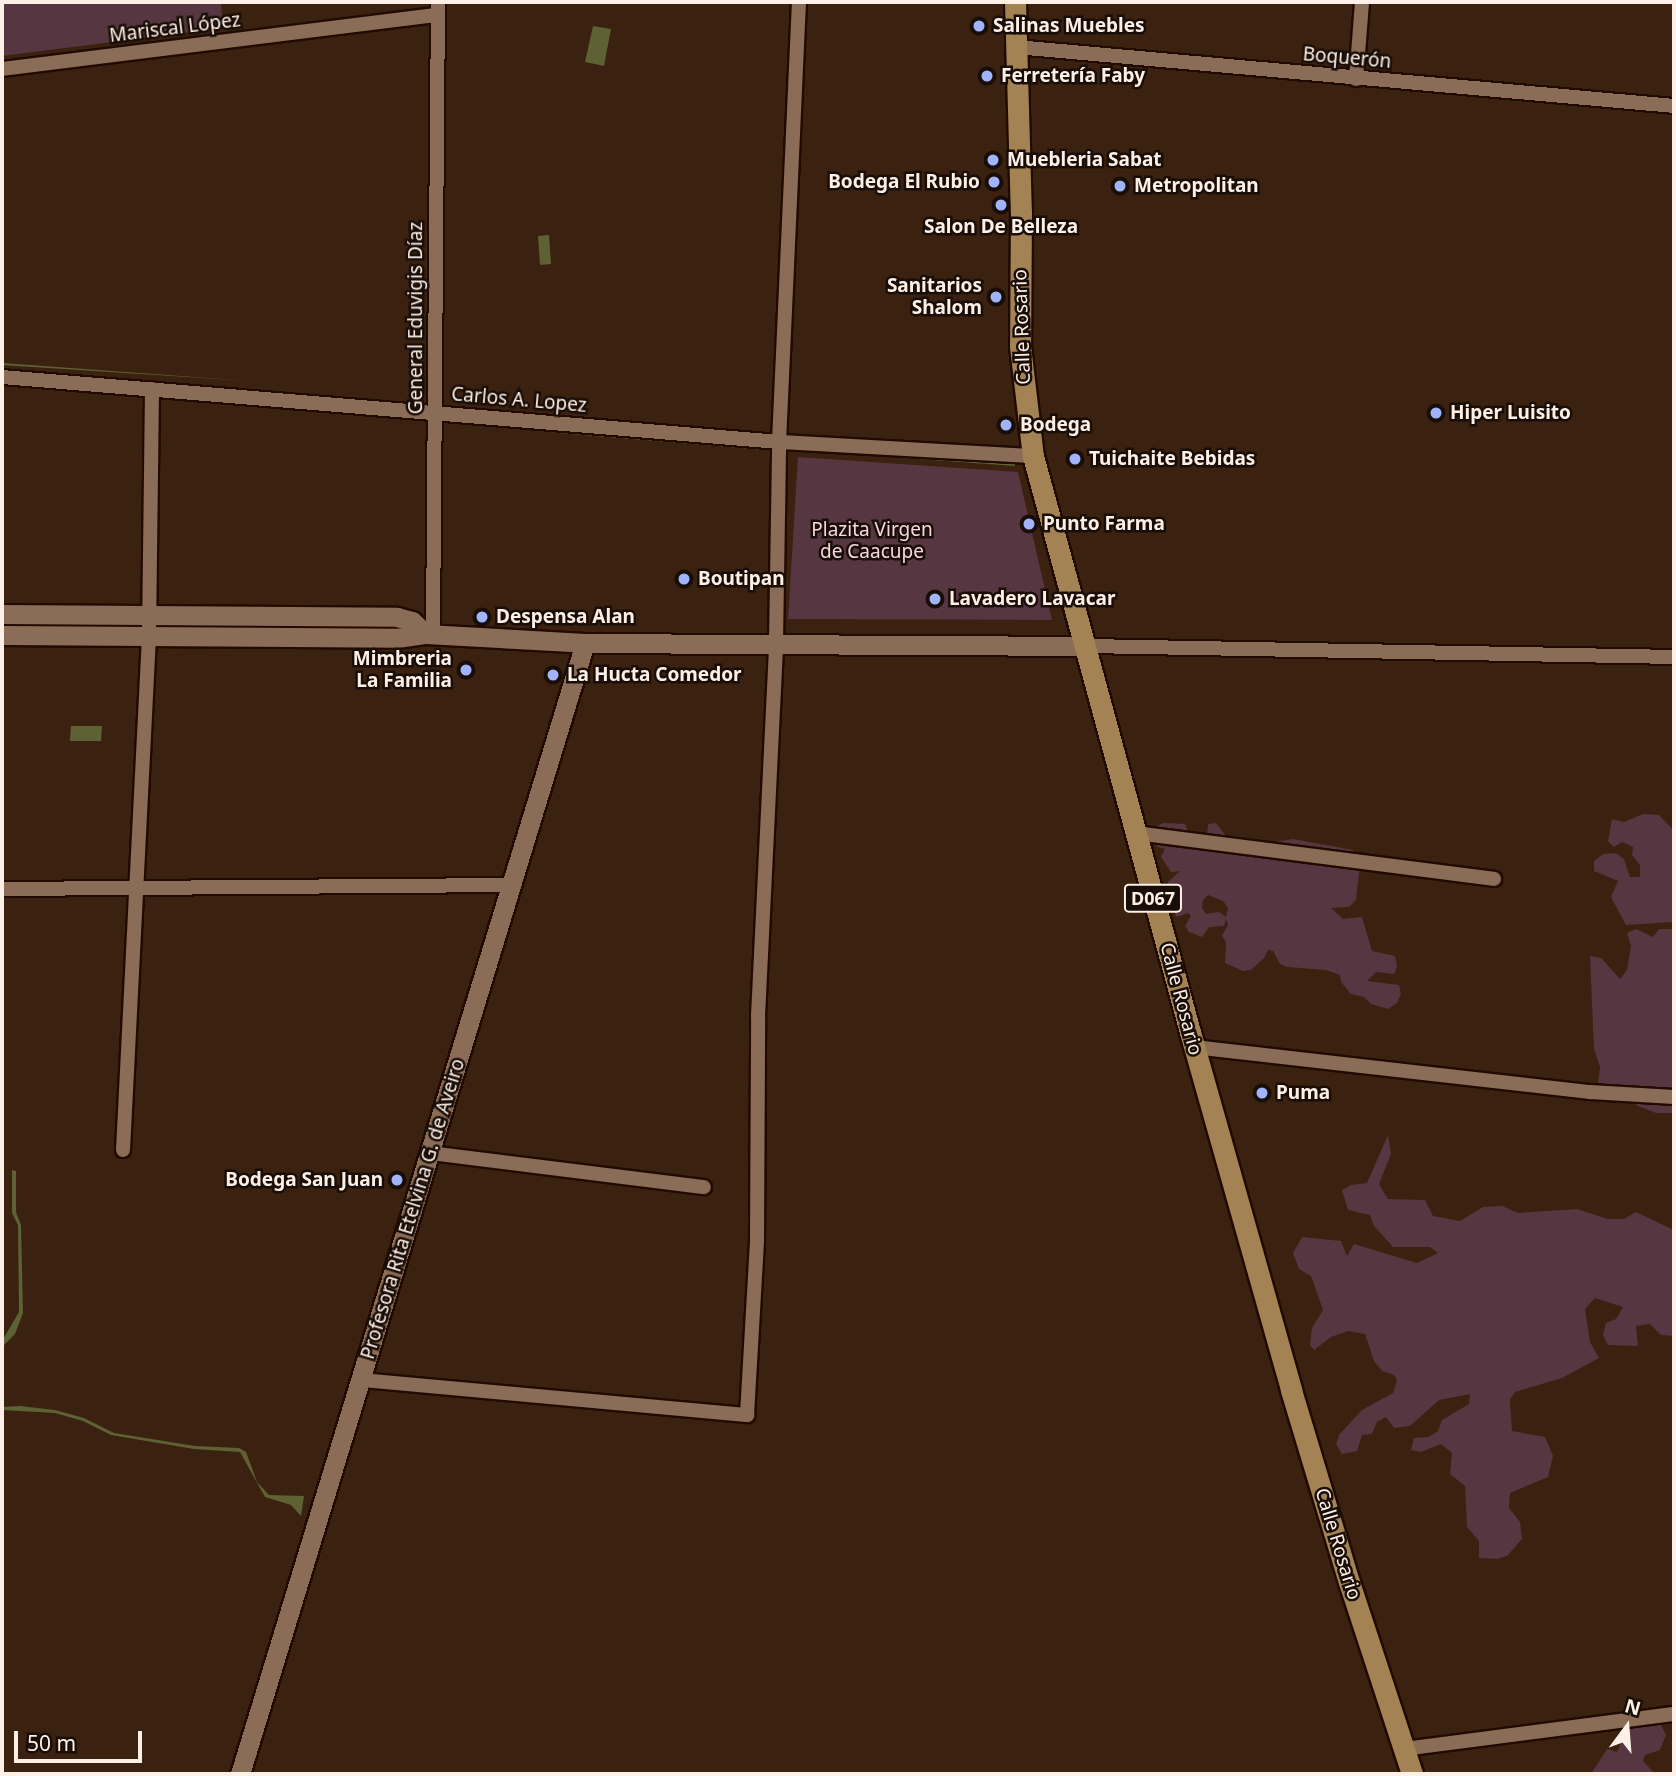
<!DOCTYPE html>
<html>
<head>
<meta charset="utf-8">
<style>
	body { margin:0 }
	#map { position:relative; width:1676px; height:1776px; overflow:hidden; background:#3b210f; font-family:"Noto Sans",sans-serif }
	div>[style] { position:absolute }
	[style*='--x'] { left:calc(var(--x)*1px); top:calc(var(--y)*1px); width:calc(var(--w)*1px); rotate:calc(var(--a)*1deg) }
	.green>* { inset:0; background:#563641 }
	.water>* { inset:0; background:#5d6134 }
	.roads { filter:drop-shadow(2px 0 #210a00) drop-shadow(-2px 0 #210a00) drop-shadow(0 2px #210a00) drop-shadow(0 -2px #210a00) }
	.street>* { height:14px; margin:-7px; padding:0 7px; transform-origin:7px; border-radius:7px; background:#8a6c57 }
	.secondary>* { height:19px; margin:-9.5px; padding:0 9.5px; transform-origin:9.5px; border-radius:9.5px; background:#8a6c57 }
	.primary>* { height:21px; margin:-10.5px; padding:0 10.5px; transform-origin:10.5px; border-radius:10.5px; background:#a38353 }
	.dots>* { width:19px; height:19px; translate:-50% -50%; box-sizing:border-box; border:4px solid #190e07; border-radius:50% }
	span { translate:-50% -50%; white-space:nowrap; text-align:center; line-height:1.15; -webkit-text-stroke:5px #190e07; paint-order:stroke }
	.shield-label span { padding:2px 5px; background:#190e07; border:2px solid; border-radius:5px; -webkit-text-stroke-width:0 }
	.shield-label { font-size:18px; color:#fef0e7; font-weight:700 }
	.poi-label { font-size:19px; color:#fef0e7; font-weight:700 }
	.left { translate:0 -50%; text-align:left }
	.right { translate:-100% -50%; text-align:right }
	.street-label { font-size:19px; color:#fef0e7 }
	.park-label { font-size:19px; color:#f8d7e1 }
	.frame { position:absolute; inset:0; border:4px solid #fef0e7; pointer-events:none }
	.north { position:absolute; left:1592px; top:1692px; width:70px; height:70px; -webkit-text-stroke:5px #190e07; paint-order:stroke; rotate:16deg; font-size:19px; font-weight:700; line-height:28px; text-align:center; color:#fef0e7 }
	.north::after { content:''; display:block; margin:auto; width:24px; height:32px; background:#fef0e7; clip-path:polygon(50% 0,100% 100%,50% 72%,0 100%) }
	.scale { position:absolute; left:14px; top:1731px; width:128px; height:32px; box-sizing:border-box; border:4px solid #fef0e7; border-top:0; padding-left:9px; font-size:21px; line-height:24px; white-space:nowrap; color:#fef0e7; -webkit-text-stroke:5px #190e07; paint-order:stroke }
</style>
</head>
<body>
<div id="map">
	<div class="green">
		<div style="clip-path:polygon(2px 2px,221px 2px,223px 28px,2px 56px)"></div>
		<div style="clip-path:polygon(798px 457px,1018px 472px,1052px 620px,788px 619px)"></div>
		<div style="clip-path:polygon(175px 624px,401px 626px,401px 629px)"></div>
		<div style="clip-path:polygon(1643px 814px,1659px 815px,1674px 831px,1674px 917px,1672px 922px,1626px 925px,1611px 897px,1618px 881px,1594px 871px,1594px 861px,1603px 854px,1616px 853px,1624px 859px,1630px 877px,1640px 877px,1640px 865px,1632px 855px,1633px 847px,1622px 842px,1614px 847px,1608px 841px,1612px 819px,1624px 822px)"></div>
		<div style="clip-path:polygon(evenodd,1163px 823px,1185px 824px,1191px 838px,1203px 840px,1207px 835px,1208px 824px,1216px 823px,1232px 844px,1240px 845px,1253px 839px,1268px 843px,1293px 839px,1353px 850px,1360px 864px,1356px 900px,1349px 907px,1331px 908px,1343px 919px,1362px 917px,1372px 951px,1395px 956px,1397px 967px,1394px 974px,1376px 972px,1367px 981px,1399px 985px,1401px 994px,1397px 1003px,1388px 1009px,1371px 1004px,1364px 997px,1351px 994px,1341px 982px,1340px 975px,1326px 970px,1288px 967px,1280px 964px,1273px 951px,1268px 950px,1264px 958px,1251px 970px,1243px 971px,1225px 963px,1226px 942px,1222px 936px,1228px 925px,1226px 919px,1224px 926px,1209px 927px,1202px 937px,1189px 932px,1185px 926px,1191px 916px,1188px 913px,1176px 917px,1174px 909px,1179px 905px,1167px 891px,1168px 882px,1180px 871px,1171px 872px,1161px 857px,1165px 849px,1158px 847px,1150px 837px,1152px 829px,1163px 823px,1208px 895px,1223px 901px,1228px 908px,1226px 917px,1219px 912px,1206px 914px,1202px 908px,1203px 900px,1208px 895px)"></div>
		<div style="clip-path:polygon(1636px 929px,1653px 937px,1659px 929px,1674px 929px,1674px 1110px,1671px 1113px,1656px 1113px,1638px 1106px,1620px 1093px,1620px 1087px,1598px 1085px,1600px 1067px,1594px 1049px,1590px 956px,1601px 958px,1620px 979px,1627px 970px,1631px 946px,1627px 933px)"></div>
		<div style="clip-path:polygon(1388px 1135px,1391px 1154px,1379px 1184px,1388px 1199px,1425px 1200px,1433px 1216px,1460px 1221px,1483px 1207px,1502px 1206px,1518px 1213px,1577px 1209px,1608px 1219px,1624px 1219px,1636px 1212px,1674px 1230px,1674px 1336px,1661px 1335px,1650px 1324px,1636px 1326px,1638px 1346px,1608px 1345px,1603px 1335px,1606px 1323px,1616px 1319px,1623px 1307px,1595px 1298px,1585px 1309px,1590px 1342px,1599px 1358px,1562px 1378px,1515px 1392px,1510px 1400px,1512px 1431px,1545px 1437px,1553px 1456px,1548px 1477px,1510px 1493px,1509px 1508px,1520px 1522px,1522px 1539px,1507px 1556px,1497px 1559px,1479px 1558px,1479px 1541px,1467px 1527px,1465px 1486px,1450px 1474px,1452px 1453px,1441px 1444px,1421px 1452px,1411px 1450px,1414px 1438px,1429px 1437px,1438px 1431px,1442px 1420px,1469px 1404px,1470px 1394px,1439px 1400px,1410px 1426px,1394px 1428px,1386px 1417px,1377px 1422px,1372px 1434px,1362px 1435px,1357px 1451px,1342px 1454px,1336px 1444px,1339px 1435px,1362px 1410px,1393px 1393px,1397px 1380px,1394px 1375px,1382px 1371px,1374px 1361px,1365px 1334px,1348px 1331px,1331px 1337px,1314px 1350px,1310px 1345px,1312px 1328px,1323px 1310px,1311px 1276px,1299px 1269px,1293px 1253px,1302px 1237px,1341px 1241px,1347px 1256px,1354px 1244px,1417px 1263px,1438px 1253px,1430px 1247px,1393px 1247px,1374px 1226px,1370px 1215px,1348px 1210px,1342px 1190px,1351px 1185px,1367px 1183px)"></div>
		<div style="clip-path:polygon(1660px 1723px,1666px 1735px,1660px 1750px,1645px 1755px,1643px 1761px,1655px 1774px,1591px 1774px,1607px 1749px,1617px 1752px,1628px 1727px)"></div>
	</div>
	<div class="water">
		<div style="clip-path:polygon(593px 26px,611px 29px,604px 66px,585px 62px)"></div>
		<div style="clip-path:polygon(549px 235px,551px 264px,540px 265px,538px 236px)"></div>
		<div style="clip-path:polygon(2px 363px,249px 381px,2px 365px)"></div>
		<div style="clip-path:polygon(535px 431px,767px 448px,766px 450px)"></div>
		<div style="clip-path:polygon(794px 450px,1015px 464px,1015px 466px)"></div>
		<div style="clip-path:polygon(71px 726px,102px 726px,101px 741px,70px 741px)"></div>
		<div style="clip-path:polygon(12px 1170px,16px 1171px,16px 1212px,21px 1225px,23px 1313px,15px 1334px,2px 1347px,2px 1341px,19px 1312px,18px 1225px,12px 1213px)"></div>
		<div style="clip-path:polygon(20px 1406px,55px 1410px,84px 1418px,114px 1433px,195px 1446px,239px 1448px,246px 1452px,257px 1482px,269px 1495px,304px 1496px,301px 1516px,291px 1505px,265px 1497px,240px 1452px,194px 1449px,111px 1435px,83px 1421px,55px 1413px,2px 1410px,2px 1407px)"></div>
	</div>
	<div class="roads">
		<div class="street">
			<div style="--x:1016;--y:47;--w:661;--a:5.12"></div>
			<div style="--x:2;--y:69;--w:438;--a:-7.1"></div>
			<div style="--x:1356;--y:79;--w:77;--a:-85.5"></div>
			<div style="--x:2;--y:377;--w:780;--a:4.78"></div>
			<div style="--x:779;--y:442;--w:254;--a:3.2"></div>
			<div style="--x:433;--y:634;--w:632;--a:-89.55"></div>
			<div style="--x:1087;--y:646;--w:587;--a:1.07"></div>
			<div style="--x:1136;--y:833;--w:361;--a:7.3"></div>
			<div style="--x:2;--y:889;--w:507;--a:-0.45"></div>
			<div style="--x:1194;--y:1047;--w:399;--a:6.5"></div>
			<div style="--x:1590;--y:1092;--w:84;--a:3.4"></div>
			<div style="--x:123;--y:1150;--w:515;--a:-87.1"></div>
			<div style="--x:149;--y:636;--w:247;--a:-89.3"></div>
			<div style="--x:430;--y:1153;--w:276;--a:7.1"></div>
			<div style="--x:362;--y:1380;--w:387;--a:5.2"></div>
			<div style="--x:747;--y:1415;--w:176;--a:-86.7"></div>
			<div style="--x:757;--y:1239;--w:223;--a:-89.7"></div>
			<div style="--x:758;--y:1016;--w:373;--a:-87.2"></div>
			<div style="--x:776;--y:643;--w:201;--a:-89.1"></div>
			<div style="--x:779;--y:442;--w:440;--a:-87.4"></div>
			<div style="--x:1404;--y:1749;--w:272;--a:-7.4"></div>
		</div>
		<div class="secondary">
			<div style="--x:2;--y:614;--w:395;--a:0.4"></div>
			<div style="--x:397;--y:617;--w:16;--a:15"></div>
			<div style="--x:412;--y:621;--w:19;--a:43"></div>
			<div style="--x:2;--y:635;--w:395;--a:0.4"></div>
			<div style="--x:397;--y:638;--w:29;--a:-8"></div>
			<div style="--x:426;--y:634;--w:159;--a:3.2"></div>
			<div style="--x:585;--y:643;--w:502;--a:0.34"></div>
			<div style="--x:240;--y:1774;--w:1182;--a:-73.04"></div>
		</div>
		<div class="primary">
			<div style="--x:1015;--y:2;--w:210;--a:88.4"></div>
			<div style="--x:1021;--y:212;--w:134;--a:90.4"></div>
			<div style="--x:1020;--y:346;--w:111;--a:83.3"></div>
			<div style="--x:1033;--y:456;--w:597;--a:74.75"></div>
			<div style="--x:1190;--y:1032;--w:372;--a:74.2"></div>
			<div style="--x:1291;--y:1390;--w:201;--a:73.2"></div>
			<div style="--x:1349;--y:1582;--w:202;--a:71.8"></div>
		</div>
	</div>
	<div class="dots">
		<div style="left:979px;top:26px;background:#a0b3fd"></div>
		<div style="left:987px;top:76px;background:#a0b3fd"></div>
		<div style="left:993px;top:160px;background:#a0b3fd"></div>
		<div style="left:994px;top:182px;background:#a0b3fd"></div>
		<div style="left:1120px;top:186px;background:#a0b3fd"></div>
		<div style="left:1001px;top:205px;background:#a0b3fd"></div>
		<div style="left:996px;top:297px;background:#a0b3fd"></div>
		<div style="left:1436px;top:413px;background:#a0b3fd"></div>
		<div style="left:1006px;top:425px;background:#a0b3fd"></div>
		<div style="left:1075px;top:459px;background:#a0b3fd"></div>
		<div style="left:1029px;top:524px;background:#a0b3fd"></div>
		<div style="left:684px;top:579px;background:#a0b3fd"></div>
		<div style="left:935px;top:599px;background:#a0b3fd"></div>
		<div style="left:482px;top:617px;background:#a0b3fd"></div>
		<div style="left:466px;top:670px;background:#a0b3fd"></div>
		<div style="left:553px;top:675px;background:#a0b3fd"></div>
		<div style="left:1262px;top:1093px;background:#a0b3fd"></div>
		<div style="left:397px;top:1180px;background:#a0b3fd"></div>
	</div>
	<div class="shield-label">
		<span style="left:1153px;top:898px">D067</span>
	</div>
	<div class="poi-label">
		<span class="left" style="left:993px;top:26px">Salinas Muebles</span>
		<span class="left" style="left:1001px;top:76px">Ferretería Faby</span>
		<span class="left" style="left:1007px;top:160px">Muebleria Sabat</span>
		<span class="right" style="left:980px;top:182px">Bodega El Rubio</span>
		<span class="left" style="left:1134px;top:186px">Metropolitan</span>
		<span style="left:1001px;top:227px">Salon De Belleza</span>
		<span class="right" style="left:982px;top:297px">Sanitarios<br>Shalom</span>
		<span class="left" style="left:1450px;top:413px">Hiper Luisito</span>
		<span class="left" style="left:1020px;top:425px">Bodega</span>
		<span class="left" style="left:1089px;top:459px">Tuichaite Bebidas</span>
		<span class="left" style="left:1043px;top:524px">Punto Farma</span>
		<span class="left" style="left:698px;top:579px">Boutipan</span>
		<span class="left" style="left:949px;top:599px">Lavadero Lavacar</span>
		<span class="left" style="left:496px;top:617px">Despensa Alan</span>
		<span class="right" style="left:452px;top:670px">Mimbreria<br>La Familia</span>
		<span class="left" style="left:567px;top:675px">La Hucta Comedor</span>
		<span class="left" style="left:1276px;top:1093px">Puma</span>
		<span class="right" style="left:383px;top:1180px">Bodega San Juan</span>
	</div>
	<div class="street-label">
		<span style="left:175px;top:28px;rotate:-7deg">Mariscal López</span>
		<span style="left:1347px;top:58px;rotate:5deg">Boquerón</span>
		<span style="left:416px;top:318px;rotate:-90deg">General Eduvigis Díaz</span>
		<span style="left:1022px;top:327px;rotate:-92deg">Calle Rosario</span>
		<span style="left:519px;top:400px;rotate:5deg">Carlos A. Lopez</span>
		<span style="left:1181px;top:999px;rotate:75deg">Calle Rosario</span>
		<span style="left:413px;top:1209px;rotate:-73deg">Profesora Rita Etelvina G. de Aveiro</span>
		<span style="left:1338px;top:1544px;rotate:73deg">Calle Rosario</span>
	</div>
	<div class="park-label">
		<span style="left:872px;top:541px">Plazita Virgen<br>de Caacupe</span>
	</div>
	<div class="frame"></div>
	<div class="north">N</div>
	<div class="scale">50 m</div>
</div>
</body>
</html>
